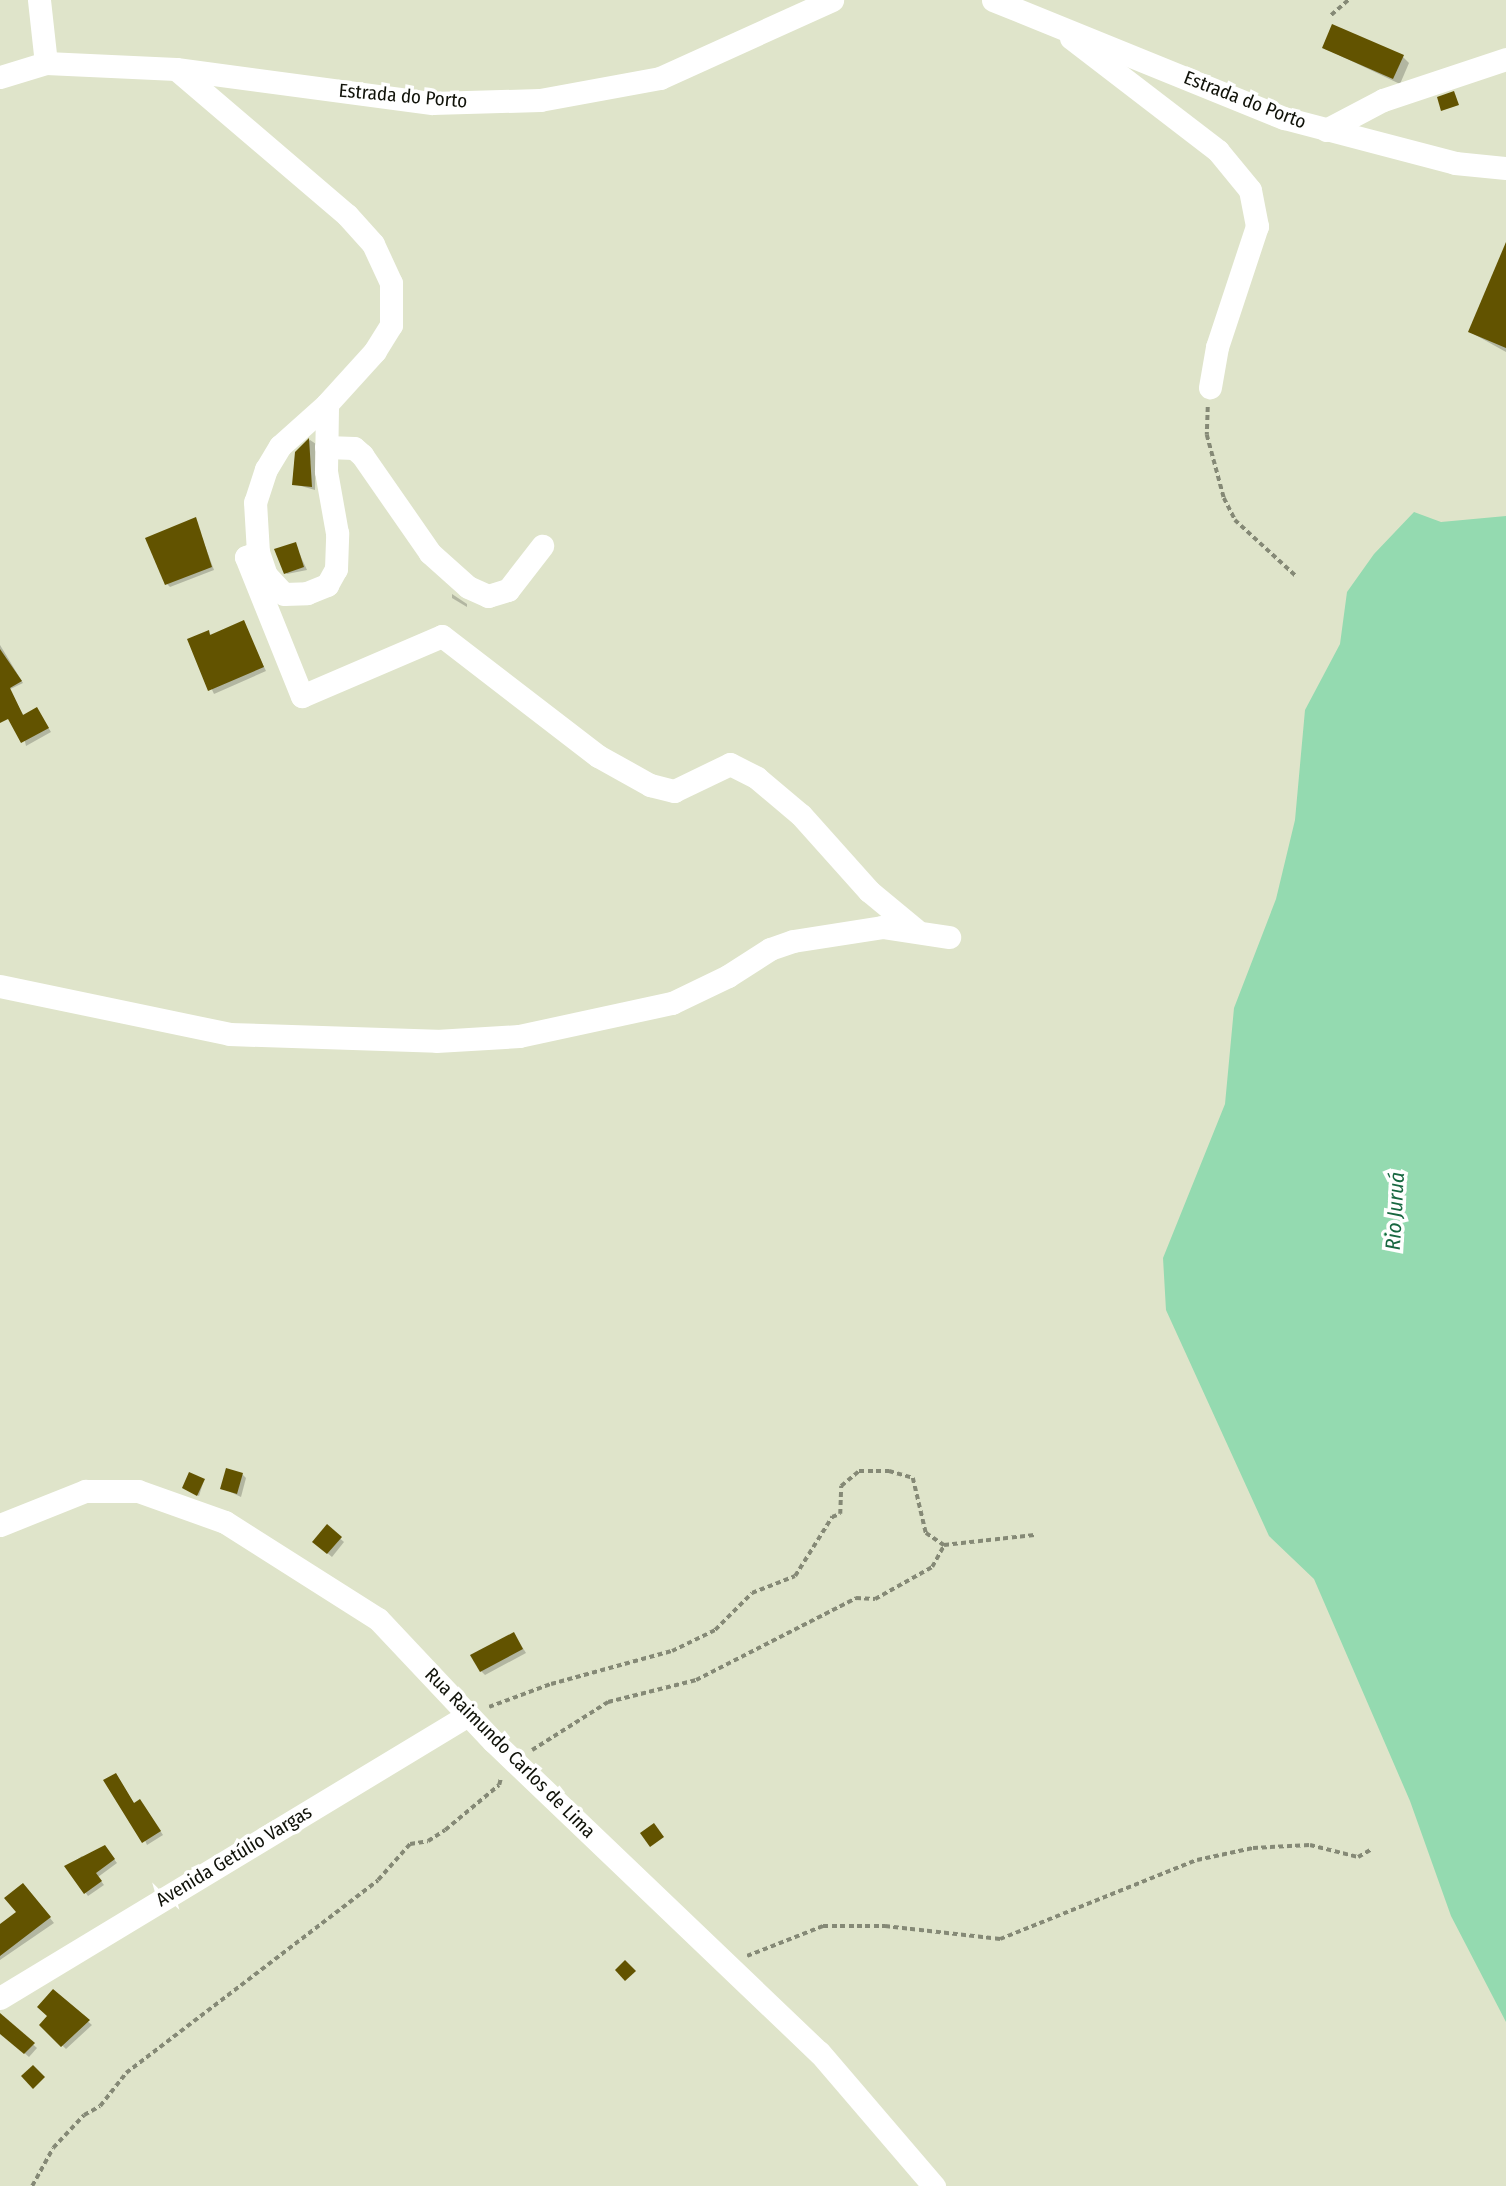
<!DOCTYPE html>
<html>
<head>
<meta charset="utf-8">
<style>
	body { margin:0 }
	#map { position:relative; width:1506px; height:2186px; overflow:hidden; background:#dfe4ca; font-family:"Fira Sans Condensed",sans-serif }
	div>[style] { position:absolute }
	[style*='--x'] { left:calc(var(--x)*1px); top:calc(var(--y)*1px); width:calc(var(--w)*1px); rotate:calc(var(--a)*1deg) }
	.water>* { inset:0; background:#94dab0 }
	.shadow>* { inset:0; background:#0003 }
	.building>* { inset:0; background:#625300 }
	.path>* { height:3.5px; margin-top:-1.75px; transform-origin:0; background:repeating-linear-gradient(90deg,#858976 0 5px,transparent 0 8.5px) }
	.minor>* { height:23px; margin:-11.5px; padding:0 11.5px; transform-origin:11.5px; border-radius:11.5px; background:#fff }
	span { translate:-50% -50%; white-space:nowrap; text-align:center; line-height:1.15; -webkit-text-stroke:7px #fff; paint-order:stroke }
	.street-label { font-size:19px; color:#101209 }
	.water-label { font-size:21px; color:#176740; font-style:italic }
</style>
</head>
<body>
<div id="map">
	<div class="water">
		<div style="clip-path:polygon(1414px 512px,1441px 522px,1506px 516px,1506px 2022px,1451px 1916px,1410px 1801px,1314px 1579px,1269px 1536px,1166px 1310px,1163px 1258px,1225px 1104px,1234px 1008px,1276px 899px,1295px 820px,1305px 710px,1340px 644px,1347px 592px,1374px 554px)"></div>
	</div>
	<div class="shadow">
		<div style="clip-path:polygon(1324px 48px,1403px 57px,1409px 63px,1400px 84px)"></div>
		<div style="clip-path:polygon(1506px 246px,1506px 352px,1470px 332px)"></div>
		<div style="clip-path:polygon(310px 440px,316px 444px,315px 490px,294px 484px,296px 453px)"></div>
		<div style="clip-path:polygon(195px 519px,214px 570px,170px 587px,167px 584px)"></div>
		<div style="clip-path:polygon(295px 544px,307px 570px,287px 574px,283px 570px)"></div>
		<div style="clip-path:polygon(452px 594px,467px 604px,467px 607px,452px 598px)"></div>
		<div style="clip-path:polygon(243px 622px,266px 671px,214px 694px,189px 640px,208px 632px,212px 636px)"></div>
		<div style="clip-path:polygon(0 645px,23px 683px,0 694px)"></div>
		<div style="clip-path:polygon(16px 703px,24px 716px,37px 709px,51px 732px,26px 746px)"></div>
		<div style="clip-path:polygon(242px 1474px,246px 1478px,241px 1497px,222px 1488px)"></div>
		<div style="clip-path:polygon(204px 1480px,199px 1496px,185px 1489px)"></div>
		<div style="clip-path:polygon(327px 1527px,344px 1542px,332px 1557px,314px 1542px)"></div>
		<div style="clip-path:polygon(514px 1634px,526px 1653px,485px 1675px,481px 1671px)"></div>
		<div style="clip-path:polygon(116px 1775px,135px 1805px,143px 1804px,163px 1835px,147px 1845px)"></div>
		<div style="clip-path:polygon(107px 1850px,117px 1863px,98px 1877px,104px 1885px,88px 1896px,67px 1867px,82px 1856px,86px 1860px)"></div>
		<div style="clip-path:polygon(27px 1889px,54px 1923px,0 1960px,0 1926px,18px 1912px)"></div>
		<div style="clip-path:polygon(53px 1992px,92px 2025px,66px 2049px,41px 2025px,49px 2016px)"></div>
		<div style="clip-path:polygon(6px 2020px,37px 2048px,29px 2057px,0 2032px)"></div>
	</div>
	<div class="building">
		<div style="clip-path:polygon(1332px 24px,1404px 55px,1393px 79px,1322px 48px)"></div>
		<div style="clip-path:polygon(1454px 91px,1459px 105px,1441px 111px,1437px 97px)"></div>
		<div style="clip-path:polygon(1506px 242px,1506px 348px,1468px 332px)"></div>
		<div style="clip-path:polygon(309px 438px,312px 487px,292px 485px,295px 452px)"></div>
		<div style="clip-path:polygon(196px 517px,212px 567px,165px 585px,145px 538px)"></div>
		<div style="clip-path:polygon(296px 542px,304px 567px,284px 574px,274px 549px)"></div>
		<div style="clip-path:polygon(244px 620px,264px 667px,208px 691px,187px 639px,209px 630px,210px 635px)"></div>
		<div style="clip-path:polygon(0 649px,22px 681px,10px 688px,23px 715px,37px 707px,49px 728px,21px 743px,8px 719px,0 723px)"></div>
		<div style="clip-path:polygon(226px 1468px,243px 1473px,237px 1494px,220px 1489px)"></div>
		<div style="clip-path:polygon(189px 1472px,205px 1479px,197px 1496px,182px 1488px)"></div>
		<div style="clip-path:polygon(327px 1524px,342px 1537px,327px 1554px,312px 1542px)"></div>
		<div style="clip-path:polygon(514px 1632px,523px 1649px,480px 1672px,470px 1655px)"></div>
		<div style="clip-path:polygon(116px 1773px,134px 1803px,140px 1799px,161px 1831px,142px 1843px,103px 1780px)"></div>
		<div style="clip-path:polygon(654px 1823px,664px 1837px,650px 1847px,640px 1833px)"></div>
		<div style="clip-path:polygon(105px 1845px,115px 1859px,96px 1873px,102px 1881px,84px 1894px,64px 1866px)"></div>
		<div style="clip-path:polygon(23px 1883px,51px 1917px,0 1956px,0 1924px,16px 1912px,4px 1898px)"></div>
		<div style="clip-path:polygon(625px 1960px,636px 1971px,625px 1981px,615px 1970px)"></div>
		<div style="clip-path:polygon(53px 1989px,90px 2020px,61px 2047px,39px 2025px,47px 2016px,37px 2007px)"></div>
		<div style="clip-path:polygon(0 2013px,35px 2043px,24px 2054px,0 2034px)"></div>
		<div style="clip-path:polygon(33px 2065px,45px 2077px,33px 2089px,21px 2076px)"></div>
	</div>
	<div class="path">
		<div style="--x:1331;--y:15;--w:23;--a:-41"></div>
		<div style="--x:1208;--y:407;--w:28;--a:92"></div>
		<div style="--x:1207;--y:435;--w:65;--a:74.9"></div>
		<div style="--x:1224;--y:498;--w:25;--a:63"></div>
		<div style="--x:1235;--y:520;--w:84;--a:42.6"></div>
		<div style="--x:489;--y:1707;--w:66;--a:-20.4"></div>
		<div style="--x:551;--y:1684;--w:125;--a:-15.3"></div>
		<div style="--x:672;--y:1651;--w:48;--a:-26"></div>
		<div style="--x:715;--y:1630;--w:52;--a:-45"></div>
		<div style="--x:752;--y:1593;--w:46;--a:-21.6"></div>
		<div style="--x:795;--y:1576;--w:70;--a:-57.9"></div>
		<div style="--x:832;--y:1517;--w:9;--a:-21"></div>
		<div style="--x:840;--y:1514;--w:28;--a:-88"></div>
		<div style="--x:841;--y:1486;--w:23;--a:-40"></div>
		<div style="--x:859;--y:1471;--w:30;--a:0"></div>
		<div style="--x:889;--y:1471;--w:25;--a:16"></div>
		<div style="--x:913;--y:1478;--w:57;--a:76.7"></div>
		<div style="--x:926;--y:1533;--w:22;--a:34"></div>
		<div style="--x:532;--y:1750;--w:90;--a:-32.3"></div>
		<div style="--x:608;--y:1702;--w:91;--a:-14"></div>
		<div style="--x:696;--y:1680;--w:180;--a:-27.1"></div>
		<div style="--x:856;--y:1598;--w:19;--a:3"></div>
		<div style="--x:875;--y:1599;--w:65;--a:-29.3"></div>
		<div style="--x:932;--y:1567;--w:25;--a:-61"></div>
		<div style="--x:944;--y:1545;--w:91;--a:-6.3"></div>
		<div style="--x:747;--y:1956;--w:82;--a:-21.5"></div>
		<div style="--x:823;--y:1926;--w:62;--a:0"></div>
		<div style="--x:885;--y:1926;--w:116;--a:6.4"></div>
		<div style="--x:1000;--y:1939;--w:212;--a:-21.9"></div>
		<div style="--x:1197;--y:1860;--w:57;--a:-12.1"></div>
		<div style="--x:1253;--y:1848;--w:57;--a:-3"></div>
		<div style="--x:1310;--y:1845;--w:49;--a:14"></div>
		<div style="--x:1358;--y:1857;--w:16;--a:-30"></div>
		<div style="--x:32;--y:2186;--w:43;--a:-61.1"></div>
		<div style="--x:53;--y:2148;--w:45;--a:-46.8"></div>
		<div style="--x:84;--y:2115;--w:18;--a:-29"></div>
		<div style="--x:100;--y:2106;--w:42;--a:-51.8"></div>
		<div style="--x:126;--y:2073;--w:317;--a:-37.4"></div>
		<div style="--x:378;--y:1880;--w:48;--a:-48.4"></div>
		<div style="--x:410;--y:1844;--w:18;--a:-9"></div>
		<div style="--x:428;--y:1841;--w:20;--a:-33"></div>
		<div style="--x:445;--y:1830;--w:70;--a:-39.8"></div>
		<div style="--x:499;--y:1785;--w:8;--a:-76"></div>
	</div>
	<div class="minor">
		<div style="--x:39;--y:0;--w:63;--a:83.7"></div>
		<div style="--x:993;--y:0;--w:314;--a:22.1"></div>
		<div style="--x:1284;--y:118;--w:177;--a:14.7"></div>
		<div style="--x:1455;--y:163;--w:51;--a:5.6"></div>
		<div style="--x:1071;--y:38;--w:185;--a:37.5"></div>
		<div style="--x:1218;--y:151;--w:50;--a:50.6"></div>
		<div style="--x:1250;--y:190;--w:37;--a:79"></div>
		<div style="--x:1257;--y:226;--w:127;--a:108.3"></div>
		<div style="--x:1217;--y:347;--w:41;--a:99.9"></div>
		<div style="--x:176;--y:69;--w:225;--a:40.5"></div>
		<div style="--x:347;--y:215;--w:39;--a:48"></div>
		<div style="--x:373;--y:244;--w:43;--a:65.2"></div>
		<div style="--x:391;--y:283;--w:42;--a:90"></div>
		<div style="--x:391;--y:325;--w:31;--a:122"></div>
		<div style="--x:375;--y:351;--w:72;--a:132.2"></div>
		<div style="--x:327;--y:404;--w:63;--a:138.2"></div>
		<div style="--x:280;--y:446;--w:27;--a:121"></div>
		<div style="--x:266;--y:469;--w:35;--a:108"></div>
		<div style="--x:255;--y:502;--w:50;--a:86.6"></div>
		<div style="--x:258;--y:552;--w:24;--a:71"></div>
		<div style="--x:266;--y:575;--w:26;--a:47"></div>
		<div style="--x:284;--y:594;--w:23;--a:-2"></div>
		<div style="--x:307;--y:593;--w:22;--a:-22"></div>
		<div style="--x:327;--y:585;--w:18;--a:-61"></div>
		<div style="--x:336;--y:569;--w:36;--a:-88"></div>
		<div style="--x:337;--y:533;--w:63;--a:-100.1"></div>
		<div style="--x:326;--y:471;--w:67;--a:-89.1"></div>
		<div style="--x:0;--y:77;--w:48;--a:-16.9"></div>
		<div style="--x:46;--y:63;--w:130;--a:2.6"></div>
		<div style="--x:176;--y:69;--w:258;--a:7.6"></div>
		<div style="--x:432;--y:103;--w:108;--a:-1.6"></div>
		<div style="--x:540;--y:100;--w:122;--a:-10.4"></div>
		<div style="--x:660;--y:78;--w:189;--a:-24.4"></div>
		<div style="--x:1326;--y:130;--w:64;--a:-27.8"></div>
		<div style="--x:1383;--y:100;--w:130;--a:-18.4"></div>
		<div style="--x:326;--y:447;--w:28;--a:2"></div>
		<div style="--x:354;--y:448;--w:11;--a:41"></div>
		<div style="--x:362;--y:455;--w:119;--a:55.2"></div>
		<div style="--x:430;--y:553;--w:51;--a:41.8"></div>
		<div style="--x:468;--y:587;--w:22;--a:24"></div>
		<div style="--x:488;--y:596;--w:21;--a:-17"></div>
		<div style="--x:508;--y:590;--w:56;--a:-52.3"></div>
		<div style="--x:258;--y:552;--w:13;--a:157"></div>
		<div style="--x:246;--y:557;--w:150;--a:68.1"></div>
		<div style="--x:302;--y:696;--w:152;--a:-23.2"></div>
		<div style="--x:442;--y:636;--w:197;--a:37.6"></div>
		<div style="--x:598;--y:756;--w:60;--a:29.1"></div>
		<div style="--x:650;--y:785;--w:25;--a:14"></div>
		<div style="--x:674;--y:791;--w:62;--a:-25.7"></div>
		<div style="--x:730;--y:764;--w:30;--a:27"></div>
		<div style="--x:757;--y:778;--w:57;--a:40.1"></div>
		<div style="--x:801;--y:815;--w:102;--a:48.2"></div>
		<div style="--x:869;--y:891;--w:60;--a:39.6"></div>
		<div style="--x:0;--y:986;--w:234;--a:11.8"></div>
		<div style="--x:229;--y:1034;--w:207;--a:1.9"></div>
		<div style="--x:436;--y:1041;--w:83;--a:-3.4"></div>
		<div style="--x:519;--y:1036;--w:157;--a:-12.2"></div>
		<div style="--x:672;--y:1003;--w:62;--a:-25.7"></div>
		<div style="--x:728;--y:976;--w:50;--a:-32.7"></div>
		<div style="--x:770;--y:949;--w:24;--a:-19"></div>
		<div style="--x:793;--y:941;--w:90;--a:-8.9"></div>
		<div style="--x:882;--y:927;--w:68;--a:8.5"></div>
		<div style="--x:0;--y:1525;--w:92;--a:-21.8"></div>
		<div style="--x:85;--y:1491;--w:53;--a:0"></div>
		<div style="--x:138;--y:1491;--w:92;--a:19.6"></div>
		<div style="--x:225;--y:1522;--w:181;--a:32.4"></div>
		<div style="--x:378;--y:1619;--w:168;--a:46.7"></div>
		<div style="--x:493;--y:1741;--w:451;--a:43.7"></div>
		<div style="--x:819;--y:2052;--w:177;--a:49.4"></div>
		<div style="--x:0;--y:1998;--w:547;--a:-31.16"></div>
	</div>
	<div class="street-label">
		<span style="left:403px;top:96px;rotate:5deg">Estrada do Porto</span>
		<span style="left:1245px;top:100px;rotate:21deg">Estrada do Porto</span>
		<span style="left:510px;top:1753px;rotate:45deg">Rua Raimundo Carlos de Lima</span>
		<span style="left:234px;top:1856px;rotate:-31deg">Avenida Getúlio Vargas</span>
	</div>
	<div class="water-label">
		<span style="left:1395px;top:1211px;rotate:-87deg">Rio Juruá</span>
	</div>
</div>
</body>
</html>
